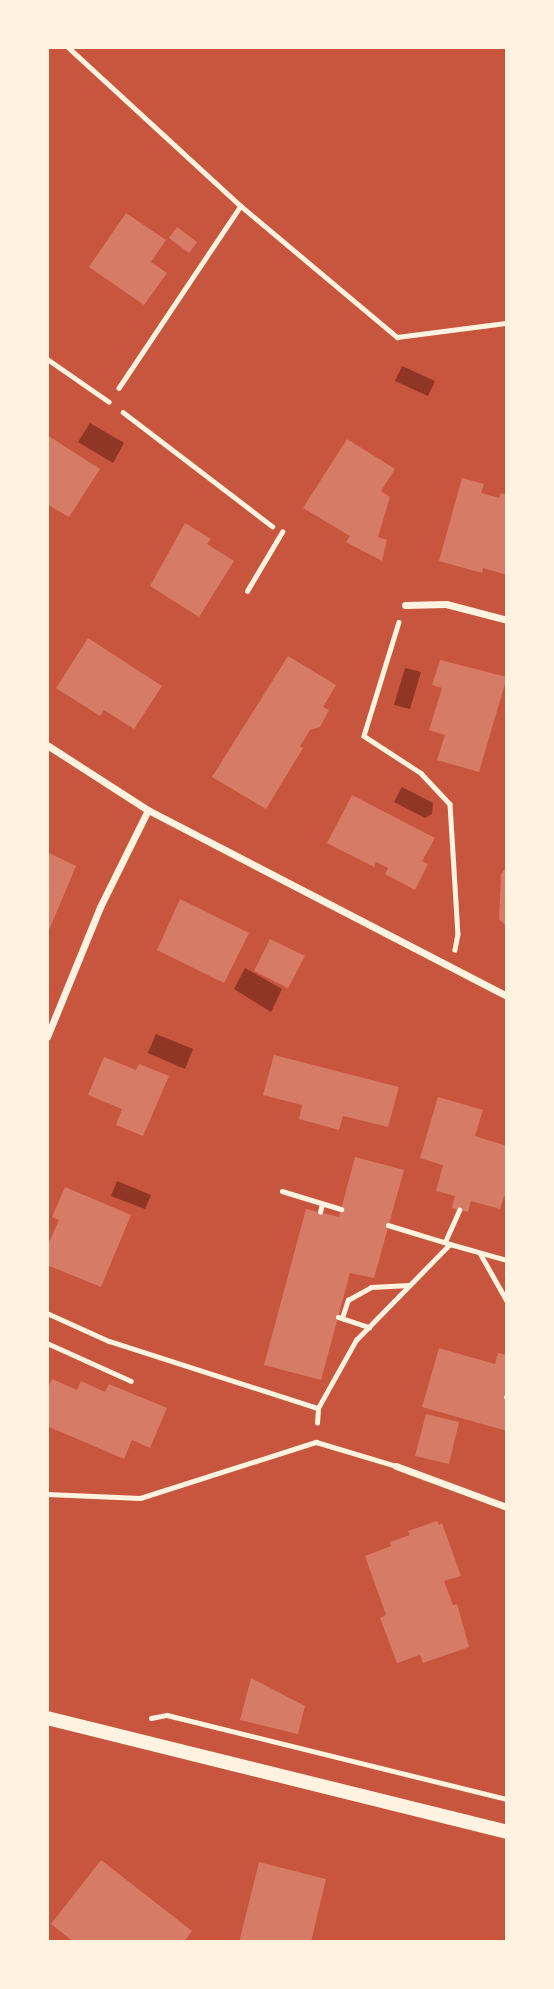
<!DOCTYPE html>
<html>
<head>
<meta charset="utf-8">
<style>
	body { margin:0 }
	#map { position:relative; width:554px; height:1989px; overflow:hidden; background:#c8553d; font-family:"Public Sans",sans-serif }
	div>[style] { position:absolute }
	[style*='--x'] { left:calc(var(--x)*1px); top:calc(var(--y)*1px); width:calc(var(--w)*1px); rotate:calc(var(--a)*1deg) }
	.water>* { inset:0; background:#8f3625 }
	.building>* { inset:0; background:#d67c66 }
	.path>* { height:4.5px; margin:-2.25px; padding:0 2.25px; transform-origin:2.25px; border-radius:2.25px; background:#fff3e0 }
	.service>* { height:5px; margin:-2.5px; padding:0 2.5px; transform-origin:2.5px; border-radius:2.5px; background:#fff3e0 }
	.minor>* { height:7px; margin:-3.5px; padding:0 3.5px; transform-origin:3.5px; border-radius:3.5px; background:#fff3e0 }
	.secondary>* { height:14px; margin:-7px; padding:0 7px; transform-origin:7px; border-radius:7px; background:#fff3e0 }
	span { translate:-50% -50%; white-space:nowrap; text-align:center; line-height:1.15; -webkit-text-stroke:7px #fff3e0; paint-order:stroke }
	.frame { position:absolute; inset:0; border:49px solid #fff3e0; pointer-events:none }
</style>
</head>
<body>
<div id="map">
	<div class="water">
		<div style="clip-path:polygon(402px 366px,435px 381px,428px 396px,395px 381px)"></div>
		<div style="clip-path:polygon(90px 423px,124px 443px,113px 463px,78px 442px)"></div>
		<div style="clip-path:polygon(405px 668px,421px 672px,410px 709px,394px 705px)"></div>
		<div style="clip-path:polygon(402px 787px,433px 803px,432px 814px,425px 818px,394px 802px)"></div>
		<div style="clip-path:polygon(245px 968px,282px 989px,271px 1012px,234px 989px)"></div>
		<div style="clip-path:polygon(156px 1034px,193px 1049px,185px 1069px,148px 1053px)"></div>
		<div style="clip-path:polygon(117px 1181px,151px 1195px,145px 1209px,111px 1196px)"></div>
	</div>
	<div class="building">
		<div style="clip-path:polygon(126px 213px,166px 240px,151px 262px,167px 273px,144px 305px,89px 267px)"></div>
		<div style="clip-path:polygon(177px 227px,197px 242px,189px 253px,169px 238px)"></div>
		<div style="clip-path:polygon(47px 435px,100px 469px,69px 517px,47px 504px)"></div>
		<div style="clip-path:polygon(347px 439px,395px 469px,381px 491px,390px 497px,378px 537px,387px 540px,382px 561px,346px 542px,350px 536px,303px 508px)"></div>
		<div style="clip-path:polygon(462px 478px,484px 484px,481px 493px,499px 498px,501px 493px,507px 495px,507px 575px,483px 568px,482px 573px,439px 561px)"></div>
		<div style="clip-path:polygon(185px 523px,211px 539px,207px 544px,234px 561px,199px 617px,150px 586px)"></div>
		<div style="clip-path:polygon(88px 638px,162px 686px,134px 729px,104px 710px,100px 716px,56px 688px)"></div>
		<div style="clip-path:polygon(288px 656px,336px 685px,323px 707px,329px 710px,320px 727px,310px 730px,300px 746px,303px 748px,266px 809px,212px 777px)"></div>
		<div style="clip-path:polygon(440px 660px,507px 677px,479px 772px,437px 760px,445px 735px,429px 730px,442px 688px,432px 685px)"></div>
		<div style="clip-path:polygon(352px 795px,435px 838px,422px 861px,428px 864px,415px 890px,385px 874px,388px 868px,376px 862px,374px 867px,327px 843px)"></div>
		<div style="clip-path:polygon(47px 852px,76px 866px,47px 935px)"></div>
		<div style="clip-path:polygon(507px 866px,507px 927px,499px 919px,501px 874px)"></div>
		<div style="clip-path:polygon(180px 899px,249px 933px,224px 983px,157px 950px)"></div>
		<div style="clip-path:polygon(270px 939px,305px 956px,288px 988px,254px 971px)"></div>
		<div style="clip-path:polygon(274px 1055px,399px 1087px,388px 1127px,343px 1116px,339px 1130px,299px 1119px,302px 1105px,263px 1095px)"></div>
		<div style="clip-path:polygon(104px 1057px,136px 1070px,139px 1064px,169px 1076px,143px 1136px,116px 1125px,122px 1109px,88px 1095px)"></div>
		<div style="clip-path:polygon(438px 1097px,483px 1110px,475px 1136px,507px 1146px,507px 1197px,504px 1196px,500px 1209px,471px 1201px,468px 1212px,452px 1208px,455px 1196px,436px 1191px,443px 1165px,420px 1158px)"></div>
		<div style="clip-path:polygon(355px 1157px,404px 1170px,374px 1278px,350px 1273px,321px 1380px,264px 1365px,306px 1209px,339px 1217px)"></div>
		<div style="clip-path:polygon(65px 1187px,131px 1215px,101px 1287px,47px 1265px,47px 1247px,59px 1220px,52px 1217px)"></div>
		<div style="clip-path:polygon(439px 1348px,495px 1364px,498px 1353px,507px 1355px,507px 1431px,422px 1407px)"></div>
		<div style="clip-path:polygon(52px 1379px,77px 1390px,81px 1381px,105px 1392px,109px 1384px,167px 1408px,150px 1448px,132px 1440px,124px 1459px,47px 1426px,47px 1390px)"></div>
		<div style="clip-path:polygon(426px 1414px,459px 1422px,449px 1464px,415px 1456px)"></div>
		<div style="clip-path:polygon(437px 1521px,439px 1525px,442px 1523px,461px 1576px,444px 1581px,453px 1605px,457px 1604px,469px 1647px,423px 1663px,420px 1655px,397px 1663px,380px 1618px,386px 1615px,365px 1556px,391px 1546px,390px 1542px,410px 1535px,408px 1531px)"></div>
		<div style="clip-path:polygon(251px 1678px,305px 1706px,298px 1734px,240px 1720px)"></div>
		<div style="clip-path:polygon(101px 1860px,192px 1931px,184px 1942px,74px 1942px,51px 1924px)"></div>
		<div style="clip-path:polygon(259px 1862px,326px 1879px,311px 1942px,239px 1942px)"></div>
	</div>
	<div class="path">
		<div style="--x:68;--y:47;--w:235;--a:42.6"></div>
		<div style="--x:241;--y:206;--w:219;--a:123.8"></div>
		<div style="--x:241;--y:206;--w:204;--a:40"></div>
		<div style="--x:397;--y:337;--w:111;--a:-7.3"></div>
		<div style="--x:123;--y:412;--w:188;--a:37.4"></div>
		<div style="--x:247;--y:591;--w:69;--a:-59.3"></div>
		<div style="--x:399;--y:622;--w:119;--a:107.1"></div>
		<div style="--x:364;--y:736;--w:68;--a:33"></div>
		<div style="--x:421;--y:773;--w:42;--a:46.9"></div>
		<div style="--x:450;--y:804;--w:130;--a:86.5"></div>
		<div style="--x:458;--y:934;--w:16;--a:101"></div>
		<div style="--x:282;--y:1191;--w:62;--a:17"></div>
		<div style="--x:320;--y:1212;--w:8;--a:-76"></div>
		<div style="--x:388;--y:1225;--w:65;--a:17"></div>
		<div style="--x:445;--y:1242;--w:35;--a:-66"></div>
		<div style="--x:480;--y:1253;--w:55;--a:60.6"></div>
		<div style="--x:47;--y:1313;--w:68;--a:24.3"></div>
		<div style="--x:109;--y:1341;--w:219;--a:17.8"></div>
		<div style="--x:338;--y:1317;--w:33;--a:18"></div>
		<div style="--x:342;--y:1318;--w:19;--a:-72"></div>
		<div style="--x:348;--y:1300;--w:26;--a:-29"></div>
		<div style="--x:371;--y:1287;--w:38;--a:-3"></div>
		<div style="--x:47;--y:1343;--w:92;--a:24.3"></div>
		<div style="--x:506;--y:1397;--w:2;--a:-63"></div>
		<div style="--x:317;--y:1423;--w:15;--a:-86"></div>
		<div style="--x:318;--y:1408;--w:78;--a:-60.8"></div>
		<div style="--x:356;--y:1340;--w:134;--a:-45.6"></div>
		<div style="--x:450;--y:1244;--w:59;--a:15.7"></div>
		<div style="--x:151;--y:1718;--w:16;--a:-11"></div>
		<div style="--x:167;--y:1715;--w:350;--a:13.9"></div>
	</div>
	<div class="service">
		<div style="--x:47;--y:359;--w:75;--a:34.7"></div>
		<div style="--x:47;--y:1494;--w:93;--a:2.5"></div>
		<div style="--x:140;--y:1498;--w:185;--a:-17.7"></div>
		<div style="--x:316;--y:1442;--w:84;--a:16.7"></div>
	</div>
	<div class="minor">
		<div style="--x:405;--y:605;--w:41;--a:-1.4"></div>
		<div style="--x:446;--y:604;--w:63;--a:14.7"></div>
		<div style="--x:47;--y:745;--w:120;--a:32.8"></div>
		<div style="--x:148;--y:810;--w:404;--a:27.4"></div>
		<div style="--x:47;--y:1037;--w:140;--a:-67.8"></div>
		<div style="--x:100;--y:907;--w:108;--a:-63.7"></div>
		<div style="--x:396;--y:1466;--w:118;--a:20.3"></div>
	</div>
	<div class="secondary">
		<div style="--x:47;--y:1718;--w:474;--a:13.9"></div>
	</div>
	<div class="frame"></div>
</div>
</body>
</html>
